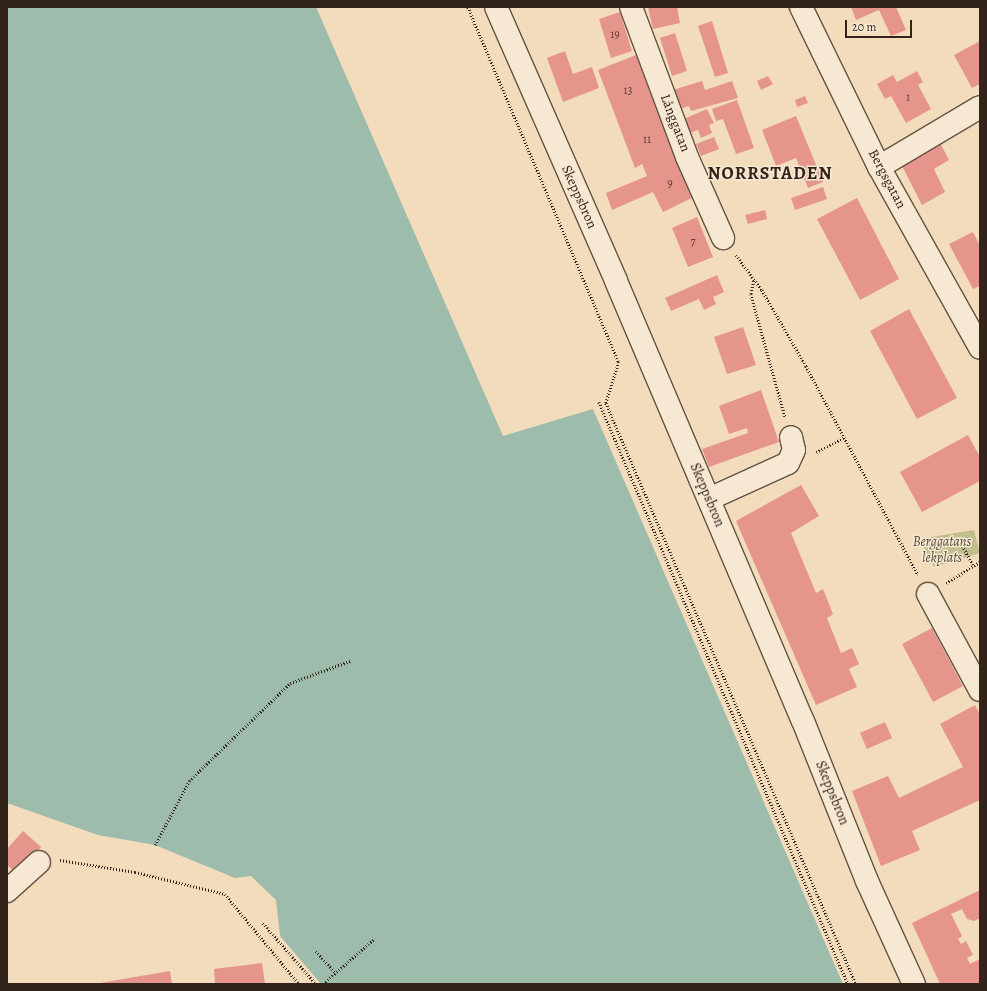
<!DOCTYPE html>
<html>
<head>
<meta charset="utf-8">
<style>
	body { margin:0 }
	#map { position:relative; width:987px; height:991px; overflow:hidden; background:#f3dcbc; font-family:Alegreya,serif }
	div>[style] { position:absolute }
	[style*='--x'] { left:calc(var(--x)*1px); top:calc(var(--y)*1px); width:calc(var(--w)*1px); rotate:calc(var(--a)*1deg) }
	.green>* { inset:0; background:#bfbf8e }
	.water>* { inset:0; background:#9dbcab }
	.building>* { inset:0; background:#e6958c }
	.path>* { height:2.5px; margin-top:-1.25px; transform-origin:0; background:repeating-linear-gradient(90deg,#33241b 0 1px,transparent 0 3px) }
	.roads { filter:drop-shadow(1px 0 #635243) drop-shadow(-1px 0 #635243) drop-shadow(0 1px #635243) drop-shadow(0 -1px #635243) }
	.minor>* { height:22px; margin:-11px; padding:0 11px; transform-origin:11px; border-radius:11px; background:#f7e8d3 }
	span { translate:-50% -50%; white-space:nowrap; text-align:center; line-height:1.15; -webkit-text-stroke:3px #f7e8d3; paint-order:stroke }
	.number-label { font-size:12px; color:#604037 }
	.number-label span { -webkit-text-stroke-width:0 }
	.street-label { font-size:14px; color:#33241b }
	.park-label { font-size:14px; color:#564b38; font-style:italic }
	.district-label { font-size:18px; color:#33241b; font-weight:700; letter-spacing:1px }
	.frame { position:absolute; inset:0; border:8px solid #33241b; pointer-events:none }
	.scale { position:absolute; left:845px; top:20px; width:67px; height:18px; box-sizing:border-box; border:2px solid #33241b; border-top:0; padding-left:5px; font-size:12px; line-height:14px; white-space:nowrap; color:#33241b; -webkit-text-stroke:3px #f7e8d3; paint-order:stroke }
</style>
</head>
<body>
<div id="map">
	<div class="green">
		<div style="clip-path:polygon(974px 530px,980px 553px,934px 567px,919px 539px)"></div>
	</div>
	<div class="water">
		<div style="clip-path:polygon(7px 7px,316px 7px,503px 436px,593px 409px,843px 984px,321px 984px,280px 936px,276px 900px,251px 876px,235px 878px,155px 845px,98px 835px,7px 803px)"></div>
	</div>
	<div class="building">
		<div style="clip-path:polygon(648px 7px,677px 7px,680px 23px,653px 29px)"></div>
		<div style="clip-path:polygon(851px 7px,896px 7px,906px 30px,891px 36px,879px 10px,856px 20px)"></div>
		<div style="clip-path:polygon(620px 12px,632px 51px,611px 58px,599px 19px)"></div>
		<div style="clip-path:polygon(712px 21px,728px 73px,715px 77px,698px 26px)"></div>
		<div style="clip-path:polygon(675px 33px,687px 71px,672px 76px,660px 38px)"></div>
		<div style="clip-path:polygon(980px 41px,980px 84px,972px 88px,954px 55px)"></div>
		<div style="clip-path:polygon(565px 51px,573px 74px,592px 67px,599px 88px,563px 102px,547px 58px)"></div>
		<div style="clip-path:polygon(636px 55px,658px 113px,696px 196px,663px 212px,653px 192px,612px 210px,606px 193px,647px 176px,642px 164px,635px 168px,598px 70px)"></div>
		<div style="clip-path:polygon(917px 71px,923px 82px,918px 85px,931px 109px,906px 123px,891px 96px,885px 99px,877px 84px,893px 75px,897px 82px)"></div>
		<div style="clip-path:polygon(768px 76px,773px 84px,761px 90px,757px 81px)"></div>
		<div style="clip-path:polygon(702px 81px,705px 90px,732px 81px,738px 98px,691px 111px,689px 106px,679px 109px,673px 90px)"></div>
		<div style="clip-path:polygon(805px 96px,808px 103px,797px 107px,795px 100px)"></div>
		<div style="clip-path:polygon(737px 100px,754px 148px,736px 154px,723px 119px,716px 121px,712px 109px)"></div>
		<div style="clip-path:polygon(707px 109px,714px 123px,709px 125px,712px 133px,701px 138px,698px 130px,690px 133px,684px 119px)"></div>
		<div style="clip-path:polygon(796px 116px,823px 182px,808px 188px,796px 158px,776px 166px,762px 130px)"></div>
		<div style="clip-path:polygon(714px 137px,719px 149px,701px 156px,696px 144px)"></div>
		<div style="clip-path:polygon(939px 141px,949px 160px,934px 169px,945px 192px,922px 205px,901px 164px)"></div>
		<div style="clip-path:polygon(823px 187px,827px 199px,795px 210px,791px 198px)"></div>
		<div style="clip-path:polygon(857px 198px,899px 279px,860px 300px,817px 219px)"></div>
		<div style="clip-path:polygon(765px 210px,767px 219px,748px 224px,745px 215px)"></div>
		<div style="clip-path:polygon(697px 217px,713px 257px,688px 267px,672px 228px)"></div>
		<div style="clip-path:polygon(973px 232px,980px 246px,980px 286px,973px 289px,949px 244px)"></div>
		<div style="clip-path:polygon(717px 275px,724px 292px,713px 297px,716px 304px,704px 310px,699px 299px,671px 311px,665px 298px)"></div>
		<div style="clip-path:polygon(909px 309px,957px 398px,917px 419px,870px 331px)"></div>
		<div style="clip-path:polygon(743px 327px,756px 365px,727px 374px,714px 337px)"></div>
		<div style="clip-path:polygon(761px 390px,779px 442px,709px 467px,702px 449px,748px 433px,747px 428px,729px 434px,719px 406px)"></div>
		<div style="clip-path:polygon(968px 435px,980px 457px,980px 481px,922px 512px,900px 472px)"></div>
		<div style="clip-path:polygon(801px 485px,819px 516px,791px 533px,816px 593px,823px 589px,833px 614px,827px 618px,841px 653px,852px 648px,859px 664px,849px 669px,857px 687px,816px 705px,736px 521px)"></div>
		<div style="clip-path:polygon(932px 628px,963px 686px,933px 702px,902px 644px)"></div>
		<div style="clip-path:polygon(975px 705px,980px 715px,980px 800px,912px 831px,920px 850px,881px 866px,852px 791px,888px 776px,899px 798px,963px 767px,940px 724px)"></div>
		<div style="clip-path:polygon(885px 722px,892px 738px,867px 749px,860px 733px)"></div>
		<div style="clip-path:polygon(23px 831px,41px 847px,17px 874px,7px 865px,7px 849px)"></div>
		<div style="clip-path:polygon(980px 890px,980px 918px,974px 921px,967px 919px,962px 909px,951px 914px,962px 936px,958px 939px,961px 944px,966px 941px,973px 955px,967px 958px,970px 964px,980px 959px,980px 984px,940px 984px,912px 923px)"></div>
		<div style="clip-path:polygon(262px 963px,265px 984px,215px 984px,214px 969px)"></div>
		<div style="clip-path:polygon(170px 971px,172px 984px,100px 984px,100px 983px)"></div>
	</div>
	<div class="path">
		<div style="--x:468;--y:7;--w:386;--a:67"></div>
		<div style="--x:619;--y:362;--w:43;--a:107.6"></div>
		<div style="--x:606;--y:403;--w:633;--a:66.72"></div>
		<div style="--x:736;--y:255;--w:44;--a:53.4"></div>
		<div style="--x:762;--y:290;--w:88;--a:59.9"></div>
		<div style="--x:806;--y:366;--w:237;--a:61.8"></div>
		<div style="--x:754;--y:281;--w:13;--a:103"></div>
		<div style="--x:751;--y:294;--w:128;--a:74.5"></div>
		<div style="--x:599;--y:402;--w:633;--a:66.84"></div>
		<div style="--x:816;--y:452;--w:31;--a:-27"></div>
		<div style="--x:961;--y:543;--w:26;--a:61"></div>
		<div style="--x:946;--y:583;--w:40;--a:-32"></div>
		<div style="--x:155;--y:845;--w:72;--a:-62"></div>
		<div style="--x:189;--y:781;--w:141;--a:-44.1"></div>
		<div style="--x:290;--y:683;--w:64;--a:-20.1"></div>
		<div style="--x:60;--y:860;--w:76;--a:9.1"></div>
		<div style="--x:135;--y:872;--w:93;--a:13.7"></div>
		<div style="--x:225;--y:894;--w:117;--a:50.6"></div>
		<div style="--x:263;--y:923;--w:81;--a:49"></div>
		<div style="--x:316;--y:951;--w:30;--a:48"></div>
		<div style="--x:323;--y:984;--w:67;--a:-41.3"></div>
	</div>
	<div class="roads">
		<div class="minor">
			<div style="--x:496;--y:7;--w:299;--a:66.3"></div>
			<div style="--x:616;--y:281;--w:478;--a:67"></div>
			<div style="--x:803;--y:721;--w:172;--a:68.2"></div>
			<div style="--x:867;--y:881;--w:113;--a:65.5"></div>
			<div style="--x:631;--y:7;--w:160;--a:69.5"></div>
			<div style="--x:687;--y:157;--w:89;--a:66"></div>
			<div style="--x:801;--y:7;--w:178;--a:64"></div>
			<div style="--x:879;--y:167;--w:207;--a:60.8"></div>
			<div style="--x:879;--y:167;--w:117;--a:-30.7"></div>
			<div style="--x:709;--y:499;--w:87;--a:-24.5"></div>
			<div style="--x:788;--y:463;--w:14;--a:-65"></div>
			<div style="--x:794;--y:450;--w:13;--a:-103"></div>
			<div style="--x:928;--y:594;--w:109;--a:61.6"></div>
			<div style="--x:7;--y:891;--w:43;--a:-42.2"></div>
		</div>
	</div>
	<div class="number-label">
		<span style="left:615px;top:35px">19</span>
		<span style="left:628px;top:91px">13</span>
		<span style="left:908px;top:98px">1</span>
		<span style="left:647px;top:140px">11</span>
		<span style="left:670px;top:184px">9</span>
		<span style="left:693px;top:242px">7</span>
	</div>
	<div class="street-label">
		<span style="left:675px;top:123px;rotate:69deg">Långgatan</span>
		<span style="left:887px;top:179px;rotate:62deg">Bergsgatan</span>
		<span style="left:579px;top:197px;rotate:66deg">Skeppsbron</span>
		<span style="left:707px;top:495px;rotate:67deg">Skeppsbron</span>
		<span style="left:832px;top:793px;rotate:68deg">Skeppsbron</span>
	</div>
	<div class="park-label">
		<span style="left:942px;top:550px">Berggatans<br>lekplats</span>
	</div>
	<div class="district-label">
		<span style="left:770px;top:173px">NORRSTADEN</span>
	</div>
	<div class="frame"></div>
	<div class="scale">20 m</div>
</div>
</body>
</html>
